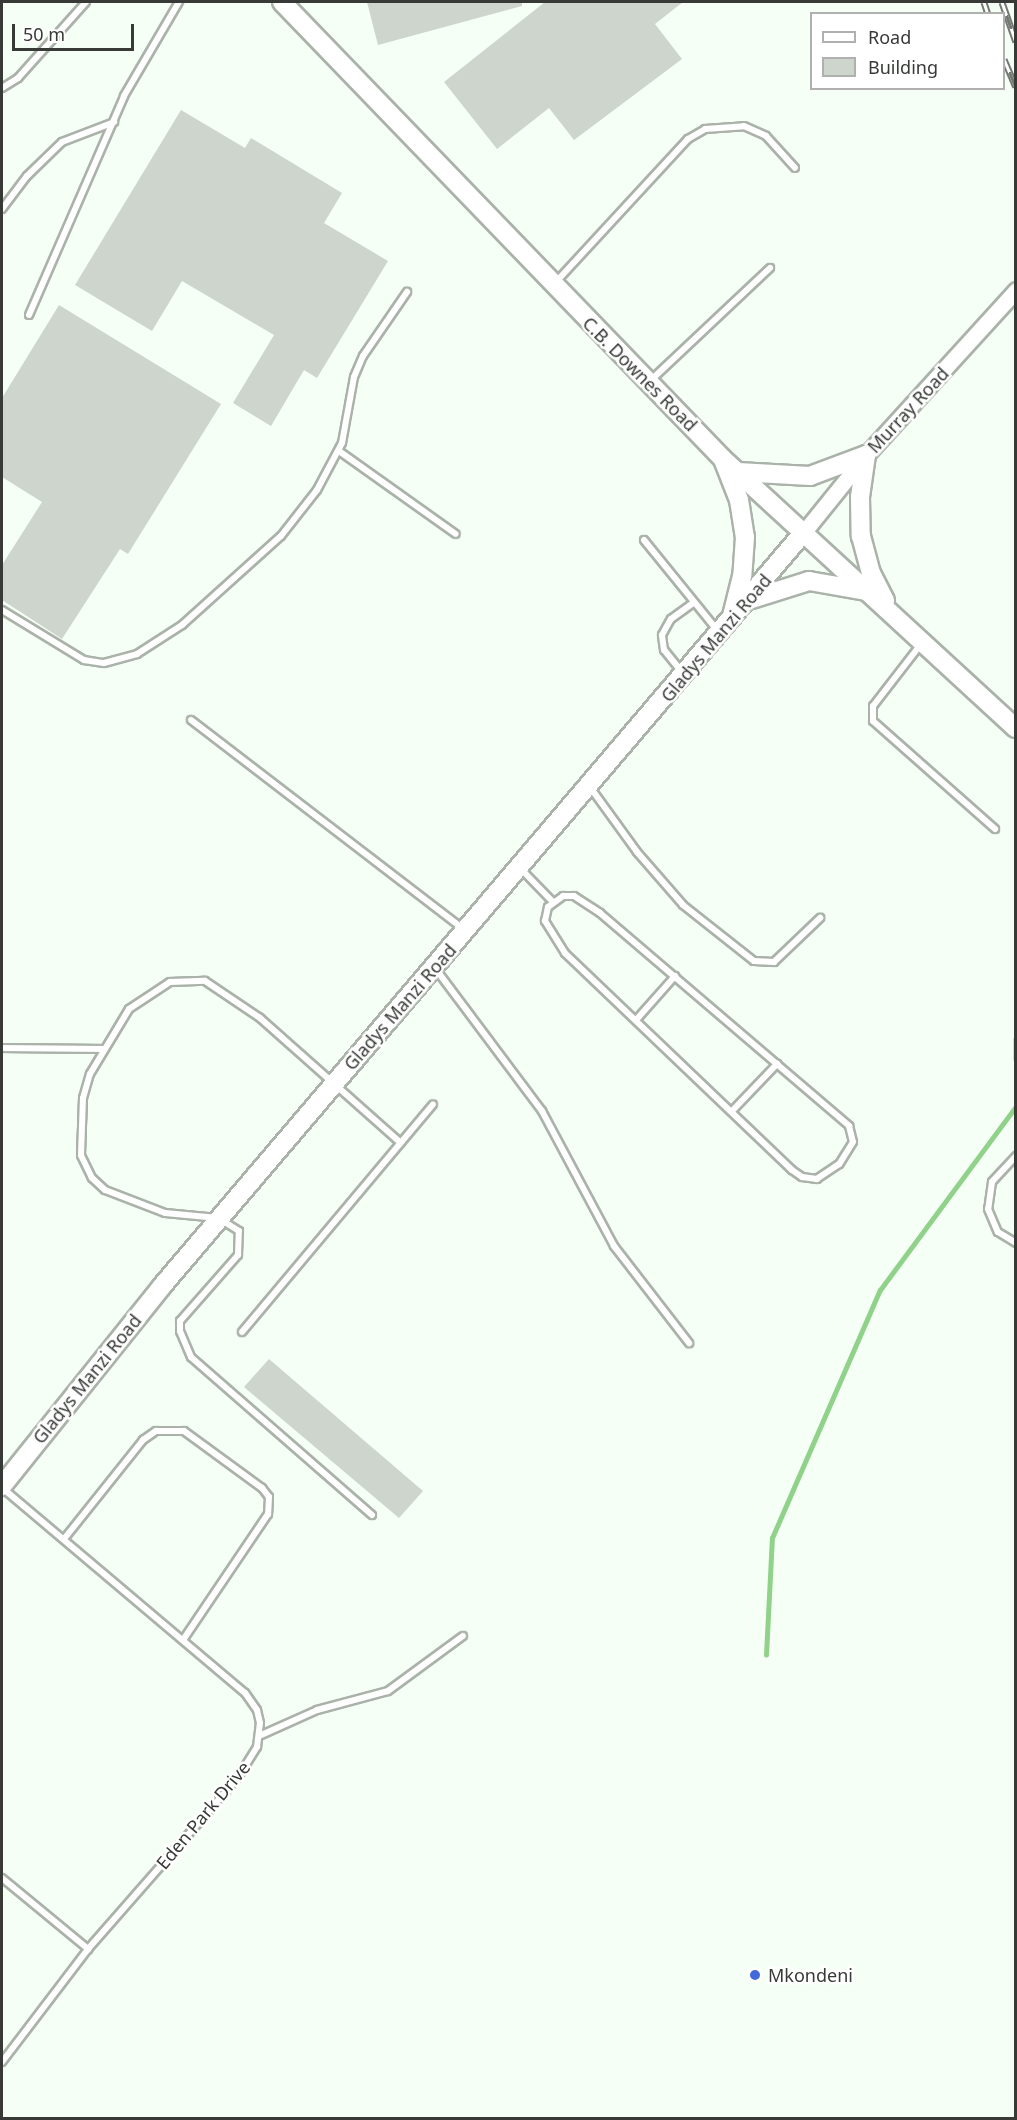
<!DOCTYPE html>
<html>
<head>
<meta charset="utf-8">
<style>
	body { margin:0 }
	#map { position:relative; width:1017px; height:2120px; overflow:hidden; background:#f6fff5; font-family:"Noto Sans",sans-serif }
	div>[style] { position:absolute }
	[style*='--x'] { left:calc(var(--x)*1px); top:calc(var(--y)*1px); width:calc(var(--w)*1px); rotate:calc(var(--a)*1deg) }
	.stream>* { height:4.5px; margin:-2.25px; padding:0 2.25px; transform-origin:2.25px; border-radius:2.25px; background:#91d28b }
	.building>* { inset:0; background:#cdd5cc }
	.roads { filter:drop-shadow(2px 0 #aab2a9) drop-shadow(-2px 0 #aab2a9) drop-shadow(0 2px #aab2a9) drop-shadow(0 -2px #aab2a9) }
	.service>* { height:6px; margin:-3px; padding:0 3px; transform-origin:3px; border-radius:3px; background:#fff }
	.tertiary>* { height:15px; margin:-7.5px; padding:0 7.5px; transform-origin:7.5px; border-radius:7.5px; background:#fff }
	.secondary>* { height:18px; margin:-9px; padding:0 9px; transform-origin:9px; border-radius:9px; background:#fff }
	.rail>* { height:7px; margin-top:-3.5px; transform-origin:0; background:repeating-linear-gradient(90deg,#fff 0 14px,#737873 0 28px); box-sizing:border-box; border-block:2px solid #737873 }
	.dots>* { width:16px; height:16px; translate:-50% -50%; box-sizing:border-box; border:3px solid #fff; border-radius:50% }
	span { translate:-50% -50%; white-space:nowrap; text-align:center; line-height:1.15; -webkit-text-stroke:5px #fff; paint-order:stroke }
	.street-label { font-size:18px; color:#373a37 }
	.poi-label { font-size:18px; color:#373a37 }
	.left { translate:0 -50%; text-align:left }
	.frame { position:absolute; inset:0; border:3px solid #373a37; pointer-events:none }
	.legend { position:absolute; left:810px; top:12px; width:195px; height:78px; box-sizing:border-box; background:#fff; border:2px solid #afb0af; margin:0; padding:8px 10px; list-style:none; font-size:18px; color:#373a37 }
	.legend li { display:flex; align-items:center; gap:12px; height:30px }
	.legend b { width:30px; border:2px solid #afb0af }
	.scale { position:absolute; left:12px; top:24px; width:122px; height:27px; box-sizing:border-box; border:3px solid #373a37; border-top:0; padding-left:8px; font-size:18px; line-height:21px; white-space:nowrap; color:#373a37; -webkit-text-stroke:4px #fff; paint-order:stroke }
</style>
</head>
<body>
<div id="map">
	<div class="stream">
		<div style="--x:1016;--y:1039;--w:20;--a:90"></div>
		<div style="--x:766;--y:1655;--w:117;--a:-87.1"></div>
		<div style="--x:772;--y:1538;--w:270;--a:-66.5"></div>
		<div style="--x:880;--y:1290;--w:229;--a:-53.5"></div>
	</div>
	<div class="building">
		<div style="clip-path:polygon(367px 2px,522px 2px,522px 6px,378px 45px)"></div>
		<div style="clip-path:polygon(545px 2px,683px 2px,655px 24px,682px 59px,574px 140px,549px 108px,497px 149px,444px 82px)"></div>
		<div style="clip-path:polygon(181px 110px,245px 148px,251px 138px,342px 193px,324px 223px,388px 261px,317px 378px,304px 370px,271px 426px,233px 403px,274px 335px,182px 281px,152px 331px,75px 285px)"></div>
		<div style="clip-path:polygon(59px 305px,221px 404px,128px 554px,120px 549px,62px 639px,2px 600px,2px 565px,42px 502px,2px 477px,2px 398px)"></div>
		<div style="clip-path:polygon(269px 1359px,423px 1491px,399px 1518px,244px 1387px)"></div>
	</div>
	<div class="roads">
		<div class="service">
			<div style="--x:2;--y:88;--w:19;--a:-32"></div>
			<div style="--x:18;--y:78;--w:102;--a:-48.2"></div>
			<div style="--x:2;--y:209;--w:41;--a:-52.9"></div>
			<div style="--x:27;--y:176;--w:49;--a:-44.2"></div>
			<div style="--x:62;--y:142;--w:56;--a:-21"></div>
			<div style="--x:555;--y:283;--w:196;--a:-47.3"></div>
			<div style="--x:688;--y:139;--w:20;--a:-30"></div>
			<div style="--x:705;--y:129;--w:39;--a:-4"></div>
			<div style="--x:744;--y:126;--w:24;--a:24"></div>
			<div style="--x:766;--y:136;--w:43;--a:47.8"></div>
			<div style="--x:29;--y:315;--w:239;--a:-66.5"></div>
			<div style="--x:124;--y:96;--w:109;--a:-59.7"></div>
			<div style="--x:650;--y:381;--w:165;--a:-43.3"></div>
			<div style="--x:339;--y:451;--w:143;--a:35.4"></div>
			<div style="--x:644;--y:540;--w:117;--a:50.9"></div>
			<div style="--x:2;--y:610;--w:96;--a:31.4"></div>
			<div style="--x:84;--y:660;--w:20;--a:9"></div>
			<div style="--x:104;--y:663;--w:34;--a:-15"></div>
			<div style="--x:137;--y:654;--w:54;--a:-32.8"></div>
			<div style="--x:182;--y:625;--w:133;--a:-42"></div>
			<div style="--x:281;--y:536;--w:58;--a:-52"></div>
			<div style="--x:317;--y:490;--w:53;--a:-62"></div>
			<div style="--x:342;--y:443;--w:67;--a:-79.7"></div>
			<div style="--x:354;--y:377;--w:23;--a:-67"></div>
			<div style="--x:363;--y:356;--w:78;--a:-55.5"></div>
			<div style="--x:921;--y:644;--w:78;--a:127.7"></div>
			<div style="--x:873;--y:706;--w:15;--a:90"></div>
			<div style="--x:873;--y:721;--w:163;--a:41.5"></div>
			<div style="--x:682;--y:672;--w:28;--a:-129"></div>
			<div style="--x:664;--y:650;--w:15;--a:-98"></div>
			<div style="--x:662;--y:635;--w:18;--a:-61"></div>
			<div style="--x:671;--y:619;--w:26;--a:-36"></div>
			<div style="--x:191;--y:720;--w:343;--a:37.5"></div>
			<div style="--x:590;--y:787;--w:80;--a:54.1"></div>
			<div style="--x:637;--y:852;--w:70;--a:49"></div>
			<div style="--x:683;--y:905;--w:90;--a:38.3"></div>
			<div style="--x:754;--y:961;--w:20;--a:3"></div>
			<div style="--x:774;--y:962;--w:64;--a:-43.7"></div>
			<div style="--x:520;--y:868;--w:47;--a:45.9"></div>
			<div style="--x:563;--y:896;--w:11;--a:0"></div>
			<div style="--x:574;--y:896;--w:31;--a:33"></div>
			<div style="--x:600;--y:913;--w:328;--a:40.5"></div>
			<div style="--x:849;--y:1126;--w:16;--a:76"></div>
			<div style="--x:853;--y:1142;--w:26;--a:122"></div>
			<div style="--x:839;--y:1164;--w:27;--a:146"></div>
			<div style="--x:817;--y:1179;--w:15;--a:-172"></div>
			<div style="--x:802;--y:1177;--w:12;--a:-145"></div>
			<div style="--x:792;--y:1170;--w:314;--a:-136.3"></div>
			<div style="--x:565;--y:953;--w:38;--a:-122"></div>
			<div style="--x:545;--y:921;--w:14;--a:-78"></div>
			<div style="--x:548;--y:907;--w:19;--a:-36"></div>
			<div style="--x:435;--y:968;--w:179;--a:53.2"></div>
			<div style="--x:542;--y:1111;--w:153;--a:61.9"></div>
			<div style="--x:614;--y:1246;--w:123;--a:52.3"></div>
			<div style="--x:636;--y:1020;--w:59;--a:-48.4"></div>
			<div style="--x:2;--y:1048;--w:102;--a:0.6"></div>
			<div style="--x:733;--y:1110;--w:64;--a:-46.3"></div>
			<div style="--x:1016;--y:1156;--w:35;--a:133"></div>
			<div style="--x:992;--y:1182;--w:27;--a:98"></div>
			<div style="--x:988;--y:1209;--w:25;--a:67"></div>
			<div style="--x:998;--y:1232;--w:21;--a:31"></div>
			<div style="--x:242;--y:1332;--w:297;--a:-50"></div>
			<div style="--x:372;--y:1515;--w:240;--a:-138.9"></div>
			<div style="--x:191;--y:1357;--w:28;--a:-113"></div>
			<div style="--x:180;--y:1331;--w:10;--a:-90"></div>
			<div style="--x:180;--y:1321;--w:88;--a:-48.7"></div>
			<div style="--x:238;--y:1255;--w:24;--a:-88"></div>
			<div style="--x:239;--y:1231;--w:25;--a:-148"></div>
			<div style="--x:218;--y:1218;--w:53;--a:-174.6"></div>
			<div style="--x:165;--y:1213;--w:64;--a:-159"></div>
			<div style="--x:105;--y:1190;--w:18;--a:-137"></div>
			<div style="--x:92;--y:1178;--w:25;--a:-116"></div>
			<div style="--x:81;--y:1155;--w:57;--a:-88"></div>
			<div style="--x:83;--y:1098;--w:25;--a:-74"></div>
			<div style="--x:90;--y:1074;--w:76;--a:-59"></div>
			<div style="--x:129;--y:1009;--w:49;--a:-33.4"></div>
			<div style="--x:170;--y:982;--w:35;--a:-2"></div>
			<div style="--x:205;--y:981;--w:66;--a:33.9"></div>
			<div style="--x:260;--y:1018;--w:188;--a:41.6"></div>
			<div style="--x:64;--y:1539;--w:127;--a:-51.4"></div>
			<div style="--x:143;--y:1440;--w:16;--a:-35"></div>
			<div style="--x:156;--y:1431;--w:28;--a:0"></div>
			<div style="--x:184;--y:1431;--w:97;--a:36.2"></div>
			<div style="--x:262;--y:1488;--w:11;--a:52"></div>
			<div style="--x:269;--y:1497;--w:17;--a:93"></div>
			<div style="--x:268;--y:1514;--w:152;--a:124"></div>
			<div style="--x:259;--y:1736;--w:64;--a:-24.1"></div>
			<div style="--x:317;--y:1710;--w:73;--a:-15"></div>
			<div style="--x:388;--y:1691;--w:93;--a:-36.3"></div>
			<div style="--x:2;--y:1878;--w:112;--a:39.5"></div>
			<div style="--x:2;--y:2062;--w:142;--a:-52.7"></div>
			<div style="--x:88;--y:1949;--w:226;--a:-48.8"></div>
			<div style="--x:237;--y:1779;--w:38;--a:-58"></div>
			<div style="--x:257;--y:1747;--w:24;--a:-83"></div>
			<div style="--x:260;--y:1723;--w:13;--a:-103"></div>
			<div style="--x:257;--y:1710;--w:21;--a:-125"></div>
			<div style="--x:245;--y:1693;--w:318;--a:-139.8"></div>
		</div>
		<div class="tertiary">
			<div style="--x:803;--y:533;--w:100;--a:-51.1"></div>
			<div style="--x:866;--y:455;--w:223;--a:-47.7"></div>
		</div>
		<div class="secondary">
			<div style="--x:282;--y:2;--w:634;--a:46.02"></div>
			<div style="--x:722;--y:458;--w:399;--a:42.6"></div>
			<div style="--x:866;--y:455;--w:42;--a:98.1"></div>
			<div style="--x:860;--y:497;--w:39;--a:89"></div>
			<div style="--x:861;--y:536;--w:38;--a:75"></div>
			<div style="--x:871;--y:573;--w:31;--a:63"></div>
			<div style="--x:724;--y:462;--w:41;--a:68.5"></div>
			<div style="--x:739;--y:500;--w:37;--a:81"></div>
			<div style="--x:745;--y:537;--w:39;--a:94"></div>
			<div style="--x:742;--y:576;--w:41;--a:104"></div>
			<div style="--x:738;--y:472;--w:72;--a:3.2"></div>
			<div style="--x:810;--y:476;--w:60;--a:-20.6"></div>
			<div style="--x:752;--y:599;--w:60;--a:-17.5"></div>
			<div style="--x:809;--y:581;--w:59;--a:9.8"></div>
			<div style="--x:2;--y:1486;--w:256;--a:-51.3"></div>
			<div style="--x:162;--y:1286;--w:989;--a:-49.59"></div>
		</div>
	</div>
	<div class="rail">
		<div style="--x:984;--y:2;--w:13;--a:72"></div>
		<div style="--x:1002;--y:2;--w:42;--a:70.7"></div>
		<div style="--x:1004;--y:59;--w:30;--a:67"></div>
	</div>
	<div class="dots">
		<div style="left:755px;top:1975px;background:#426adc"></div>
	</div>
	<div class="street-label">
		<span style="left:640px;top:374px;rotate:45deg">C.B. Downes Road</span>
		<span style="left:908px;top:410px;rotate:-47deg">Murray Road</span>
		<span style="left:716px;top:638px;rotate:-50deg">Gladys Manzi Road</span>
		<span style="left:400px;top:1007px;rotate:-49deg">Gladys Manzi Road</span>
		<span style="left:87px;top:1379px;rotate:-51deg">Gladys Manzi Road</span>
		<span style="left:203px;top:1815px;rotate:-50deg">Eden Park Drive</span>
	</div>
	<div class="poi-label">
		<span class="left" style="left:768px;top:1975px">Mkondeni</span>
	</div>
	<div class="frame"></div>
	<ul class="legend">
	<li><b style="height:8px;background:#fff"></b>Road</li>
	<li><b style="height:16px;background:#cdd5cc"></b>Building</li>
	</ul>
	<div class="scale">50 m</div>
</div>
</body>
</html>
